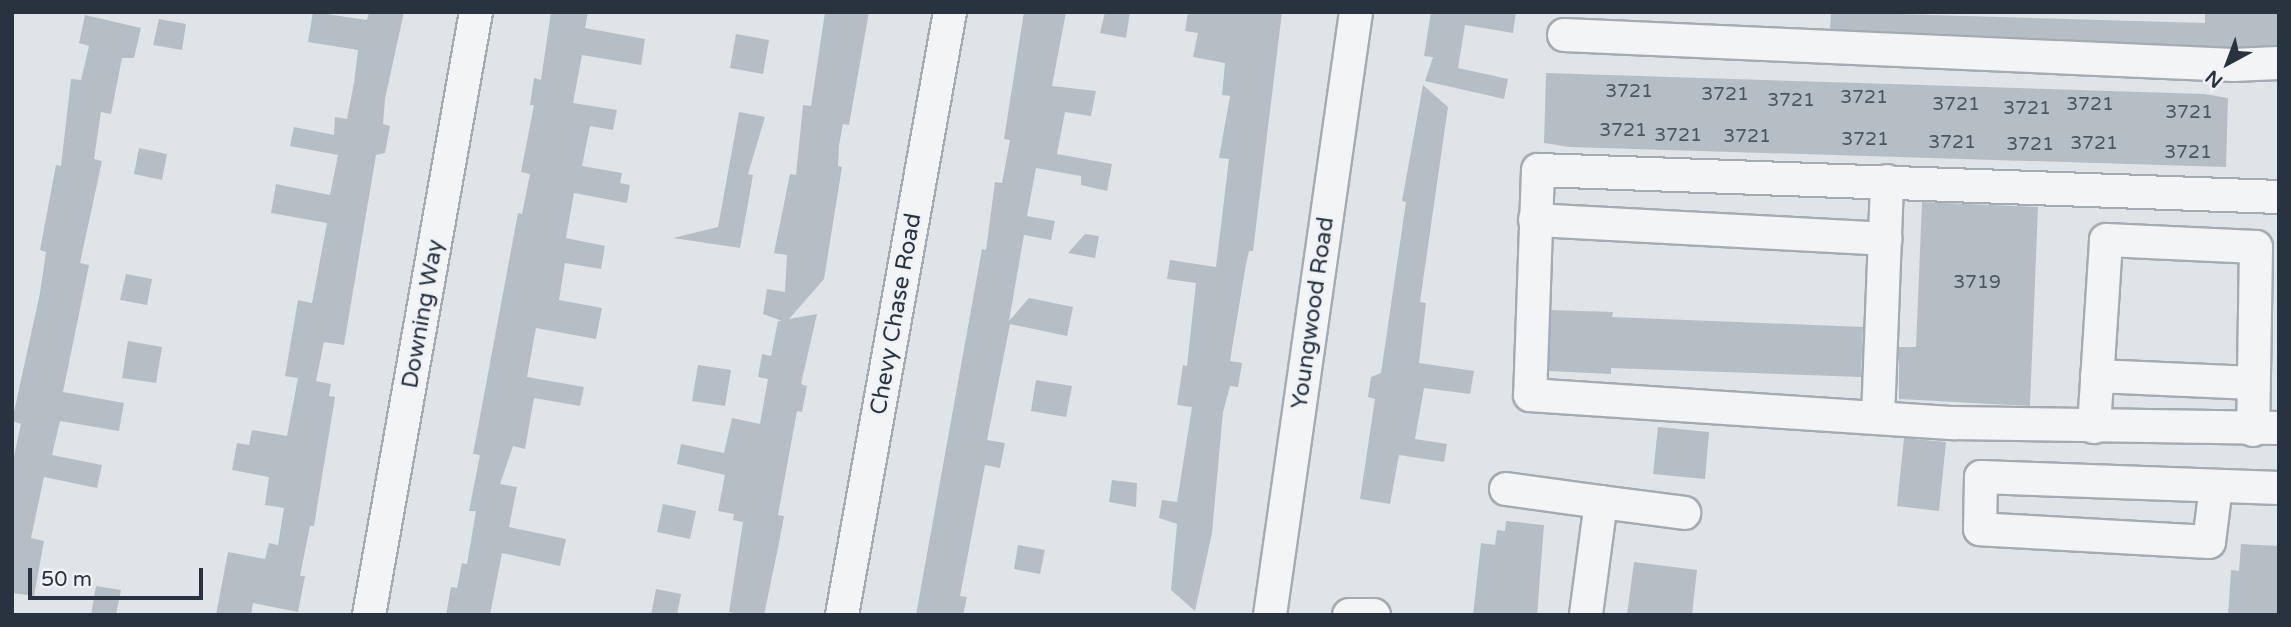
<!DOCTYPE html>
<html>
<head>
<meta charset="utf-8">
<style>
	body { margin:0 }
	#map { position:relative; width:2291px; height:627px; overflow:hidden; background:#dfe4e8; font-family:"Varela Round",sans-serif }
	div>[style] { position:absolute }
	[style*='--x'] { left:calc(var(--x)*1px); top:calc(var(--y)*1px); width:calc(var(--w)*1px); rotate:calc(var(--a)*1deg) }
	.building>* { inset:0; background:#b6bec5 }
	.roads { filter:drop-shadow(2px 0 #a4abb2) drop-shadow(-2px 0 #a4abb2) drop-shadow(0 2px #a4abb2) drop-shadow(0 -2px #a4abb2) }
	.minor>* { height:32px; margin:-16px; padding:0 16px; transform-origin:16px; border-radius:16px; background:#f2f4f6 }
	span { translate:-50% -50%; white-space:nowrap; text-align:center; line-height:1.15; -webkit-text-stroke:5px #eef2f6; paint-order:stroke }
	.number-label { font-size:19px; color:#4c5660 }
	.number-label span { -webkit-text-stroke-width:0 }
	.street-label { font-size:23px; color:#28333f }
	.frame { position:absolute; inset:0; border:14px solid #28333f; pointer-events:none }
	.north { position:absolute; left:2193px; top:28px; width:70px; height:70px; -webkit-text-stroke:5px #eef2f6; paint-order:stroke; rotate:221deg; font-size:19px; font-weight:700; line-height:28px; text-align:center; color:#28333f }
	.north::after { content:''; display:block; margin:auto; width:24px; height:32px; background:#28333f; clip-path:polygon(50% 0,100% 100%,50% 72%,0 100%) }
	.scale { position:absolute; left:28px; top:568px; width:175px; height:32px; box-sizing:border-box; border:4px solid #28333f; border-top:0; padding-left:9px; font-size:21px; line-height:24px; white-space:nowrap; color:#28333f; -webkit-text-stroke:5px #eef2f6; paint-order:stroke }
</style>
</head>
<body>
<div id="map">
	<div class="building">
		<div style="clip-path:polygon(313px 12px,367px 20px,369px 12px,404px 12px,385px 99px,383px 124px,390px 126px,385px 153px,376px 155px,344px 345px,324px 342px,316px 381px,331px 384px,329px 396px,335px 397px,314px 526px,310px 526px,300px 576px,305px 576px,298px 612px,253px 603px,251px 615px,216px 615px,228px 552px,265px 559px,269px 543px,278px 545px,284px 508px,265px 505px,269px 477px,232px 470px,237px 443px,249px 445px,252px 430px,287px 436px,298px 378px,285px 376px,298px 300px,312px 303px,327px 223px,271px 213px,276px 184px,330px 195px,338px 155px,290px 146px,294px 127px,334px 135px,335px 117px,347px 119px,354px 83px,358px 50px,308px 42px)"></div>
		<div style="clip-path:polygon(551px 12px,588px 12px,585px 28px,645px 39px,641px 65px,582px 55px,573px 103px,617px 110px,613px 130px,590px 126px,582px 166px,622px 173px,620px 183px,630px 185px,627px 203px,574px 193px,566px 238px,605px 246px,601px 269px,565px 263px,559px 300px,602px 308px,596px 339px,536px 328px,527px 377px,584px 387px,580px 406px,534px 398px,525px 449px,513px 446px,500px 484px,517px 487px,509px 527px,566px 539px,560px 566px,502px 553px,490px 615px,446px 615px,451px 587px,457px 588px,462px 563px,467px 564px,476px 511px,469px 511px,480px 455px,473px 454px,518px 213px,522px 214px,530px 174px,521px 172px,534px 105px,530px 105px,534px 78px,541px 80px)"></div>
		<div style="clip-path:polygon(825px 12px,869px 12px,849px 125px,843px 124px,839px 145px,838px 166px,842px 167px,824px 279px,789px 319px,817px 314px,801px 384px,807px 386px,802px 412px,797px 411px,778px 515px,784px 516px,779px 543px,764px 615px,744px 615px,729px 612px,743px 522px,733px 520px,734px 514px,718px 511px,725px 475px,677px 464px,681px 444px,724px 453px,732px 418px,760px 424px,768px 379px,758px 377px,762px 354px,771px 356px,778px 321px,782px 321px,763px 314px,767px 289px,785px 292px,787px 255px,774px 253px,790px 174px,796px 175px,803px 105px,811px 106px)"></div>
		<div style="clip-path:polygon(1024px 12px,1066px 12px,1052px 86px,1096px 91px,1091px 116px,1065px 112px,1057px 154px,1112px 164px,1107px 191px,1081px 185px,1081px 176px,1036px 168px,1027px 216px,1055px 221px,1051px 240px,1024px 235px,1009px 321px,1029px 298px,1073px 307px,1067px 336px,1010px 324px,987px 440px,1005px 443px,1000px 468px,985px 465px,960px 596px,967px 597px,963px 615px,916px 615px,982px 249px,986px 250px,995px 182px,1002px 183px,1010px 140px,1004px 139px)"></div>
		<div style="clip-path:polygon(1105px 12px,1130px 12px,1126px 38px,1100px 33px)"></div>
		<div style="clip-path:polygon(1188px 12px,1282px 12px,1253px 251px,1249px 251px,1246px 264px,1230px 361px,1242px 363px,1238px 387px,1230px 386px,1223px 412px,1212px 533px,1195px 611px,1171px 590px,1177px 524px,1159px 518px,1162px 500px,1177px 502px,1192px 407px,1177px 405px,1183px 365px,1187px 366px,1196px 283px,1167px 279px,1170px 260px,1216px 267px,1229px 159px,1219px 158px,1230px 96px,1222px 95px,1225px 63px,1193px 57px,1198px 33px,1185px 31px)"></div>
		<div style="clip-path:polygon(1431px 12px,1516px 12px,1513px 33px,1465px 25px,1458px 68px,1508px 79px,1504px 99px,1425px 81px,1433px 57px,1424px 56px)"></div>
		<div style="clip-path:polygon(1831px 12px,2205px 23px,2205px 12px,2279px 12px,2279px 45px,2233px 47px,1830px 29px)"></div>
		<div style="clip-path:polygon(85px 15px,141px 28px,134px 58px,122px 58px,111px 114px,101px 112px,94px 159px,102px 161px,80px 263px,89px 265px,63px 392px,124px 403px,119px 431px,60px 421px,52px 455px,102px 465px,97px 488px,44px 477px,31px 538px,44px 541px,34px 596px,12px 593px,12px 465px,21px 424px,12px 421px,40px 293px,46px 252px,40px 250px,56px 165px,61px 166px,71px 79px,81px 80px,89px 46px,79px 43px)"></div>
		<div style="clip-path:polygon(159px 19px,186px 24px,182px 50px,153px 45px)"></div>
		<div style="clip-path:polygon(736px 34px,769px 40px,763px 74px,730px 68px)"></div>
		<div style="clip-path:polygon(1546px 73px,2204px 94px,2228px 98px,2226px 167px,1569px 147px,1544px 143px)"></div>
		<div style="clip-path:polygon(1423px 85px,1448px 107px,1420px 302px,1426px 303px,1419px 363px,1474px 371px,1470px 394px,1424px 388px,1415px 439px,1447px 444px,1444px 462px,1399px 455px,1390px 504px,1360px 499px,1375px 399px,1368px 397px,1371px 377px,1381px 373px,1406px 202px,1402px 201px)"></div>
		<div style="clip-path:polygon(739px 112px,765px 117px,748px 174px,753px 175px,740px 248px,673px 238px,718px 227px)"></div>
		<div style="clip-path:polygon(139px 148px,167px 154px,162px 180px,134px 174px)"></div>
		<div style="clip-path:polygon(1922px 202px,2038px 207px,2030px 406px,1899px 399px,1899px 347px,1916px 347px)"></div>
		<div style="clip-path:polygon(1085px 234px,1099px 236px,1095px 258px,1068px 253px)"></div>
		<div style="clip-path:polygon(126px 274px,152px 279px,147px 305px,120px 300px)"></div>
		<div style="clip-path:polygon(1551px 310px,1613px 312px,1612px 317px,1863px 327px,1861px 377px,1611px 368px,1611px 374px,1549px 371px)"></div>
		<div style="clip-path:polygon(128px 341px,162px 347px,156px 383px,122px 378px)"></div>
		<div style="clip-path:polygon(698px 365px,731px 370px,725px 406px,692px 401px)"></div>
		<div style="clip-path:polygon(1036px 380px,1072px 386px,1066px 417px,1031px 411px)"></div>
		<div style="clip-path:polygon(1658px 427px,1709px 432px,1705px 479px,1653px 474px)"></div>
		<div style="clip-path:polygon(1904px 438px,1946px 442px,1939px 511px,1897px 506px)"></div>
		<div style="clip-path:polygon(1112px 480px,1137px 483px,1136px 507px,1109px 502px)"></div>
		<div style="clip-path:polygon(663px 504px,696px 511px,690px 539px,657px 532px)"></div>
		<div style="clip-path:polygon(1506px 521px,1544px 525px,1537px 615px,1473px 615px,1481px 543px,1495px 545px,1497px 530px,1505px 531px)"></div>
		<div style="clip-path:polygon(2241px 544px,2279px 546px,2279px 615px,2228px 615px,2231px 570px,2239px 571px)"></div>
		<div style="clip-path:polygon(1018px 545px,1045px 550px,1040px 574px,1014px 569px)"></div>
		<div style="clip-path:polygon(1634px 562px,1697px 570px,1692px 615px,1627px 615px)"></div>
		<div style="clip-path:polygon(96px 586px,121px 590px,116px 615px,91px 615px)"></div>
		<div style="clip-path:polygon(656px 589px,681px 594px,677px 615px,651px 615px)"></div>
	</div>
	<div class="roads">
		<div class="minor">
			<div style="--x:1564;--y:35;--w:670;--a:2.57"></div>
			<div style="--x:2233;--y:65;--w:46;--a:-2.5"></div>
			<div style="--x:2279;--y:197;--w:741;--a:-177.91"></div>
			<div style="--x:1538;--y:170;--w:225;--a:92"></div>
			<div style="--x:1530;--y:395;--w:424;--a:3.8"></div>
			<div style="--x:1953;--y:423;--w:326;--a:0.9"></div>
			<div style="--x:1535;--y:220;--w:351;--a:3.1"></div>
			<div style="--x:2097;--y:376;--w:156;--a:2.6"></div>
			<div style="--x:1878;--y:418;--w:237;--a:-87.8"></div>
			<div style="--x:2094;--y:427;--w:187;--a:-86.3"></div>
			<div style="--x:2106;--y:240;--w:150;--a:2.7"></div>
			<div style="--x:2256;--y:247;--w:183;--a:90.9"></div>
			<div style="--x:2216;--y:486;--w:56;--a:97.1"></div>
			<div style="--x:2209;--y:542;--w:229;--a:-176.8"></div>
			<div style="--x:1980;--y:529;--w:52;--a:-88.9"></div>
			<div style="--x:1981;--y:477;--w:298;--a:2.1"></div>
			<div style="--x:1506;--y:489;--w:96;--a:7.8"></div>
			<div style="--x:1601;--y:502;--w:114;--a:97.6"></div>
			<div style="--x:1601;--y:502;--w:84;--a:7.5"></div>
			<div style="--x:369;--y:615;--w:612;--a:-79.94"></div>
			<div style="--x:842;--y:615;--w:613;--a:-79.85"></div>
			<div style="--x:1270;--y:615;--w:609;--a:-81.88"></div>
			<div style="--x:1349;--y:615;--w:25;--a:0"></div>
		</div>
	</div>
	<div class="number-label">
		<span style="left:1629px;top:92px">3721</span>
		<span style="left:1725px;top:95px">3721</span>
		<span style="left:1864px;top:98px">3721</span>
		<span style="left:1791px;top:101px">3721</span>
		<span style="left:1956px;top:105px">3721</span>
		<span style="left:2090px;top:105px">3721</span>
		<span style="left:2027px;top:109px">3721</span>
		<span style="left:2189px;top:113px">3721</span>
		<span style="left:1623px;top:131px">3721</span>
		<span style="left:1678px;top:136px">3721</span>
		<span style="left:1747px;top:137px">3721</span>
		<span style="left:1865px;top:140px">3721</span>
		<span style="left:1952px;top:143px">3721</span>
		<span style="left:2094px;top:144px">3721</span>
		<span style="left:2030px;top:145px">3721</span>
		<span style="left:2188px;top:153px">3721</span>
		<span style="left:1977px;top:283px">3719</span>
	</div>
	<div class="street-label">
		<span style="left:1313px;top:313px;rotate:-82deg">Youngwood Road</span>
		<span style="left:423px;top:314px;rotate:-80deg">Downing Way</span>
		<span style="left:896px;top:314px;rotate:-80deg">Chevy Chase Road</span>
	</div>
	<div class="frame"></div>
	<div class="north">N</div>
	<div class="scale">50 m</div>
</div>
</body>
</html>
